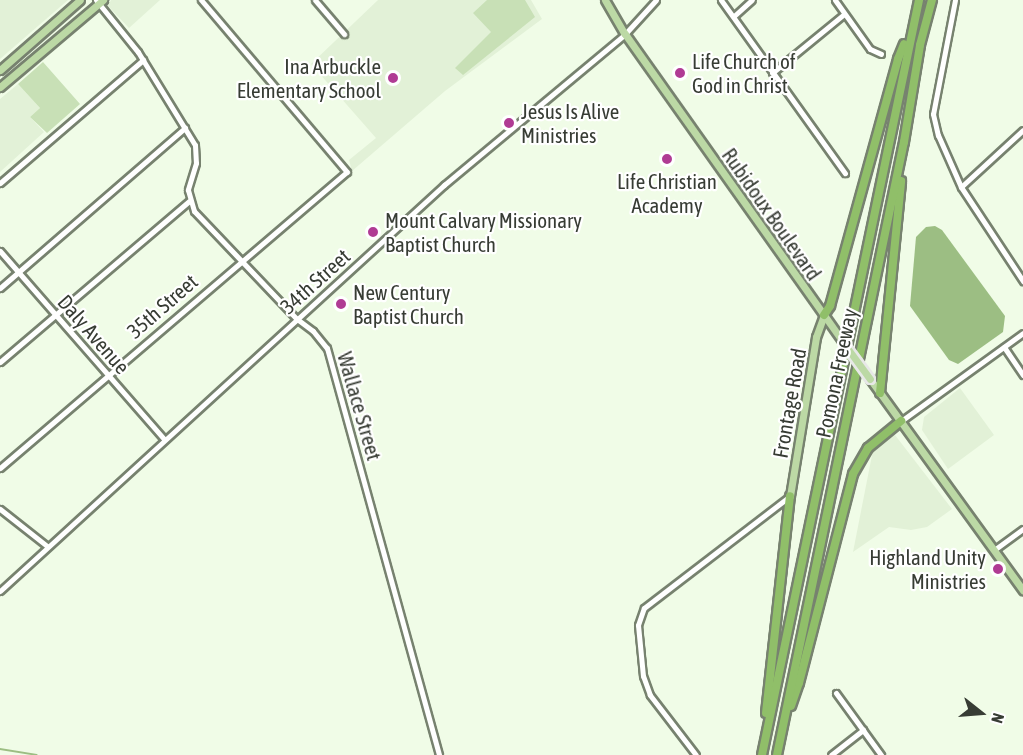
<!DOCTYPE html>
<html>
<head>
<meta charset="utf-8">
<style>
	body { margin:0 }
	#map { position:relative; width:1023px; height:755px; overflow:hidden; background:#f0fce7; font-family:"Asap Condensed",sans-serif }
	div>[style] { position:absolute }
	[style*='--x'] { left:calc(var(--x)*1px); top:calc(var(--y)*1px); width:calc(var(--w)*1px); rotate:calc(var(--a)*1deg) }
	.built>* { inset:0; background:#e2f1d7 }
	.green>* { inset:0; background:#c8e0b6 }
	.water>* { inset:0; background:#9cbe83 }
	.stream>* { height:1.5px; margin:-0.75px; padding:0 0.75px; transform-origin:0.75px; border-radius:0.75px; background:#9cbe83 }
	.roads { filter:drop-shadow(2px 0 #77826f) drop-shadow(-2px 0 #77826f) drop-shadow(0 2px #77826f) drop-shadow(0 -2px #77826f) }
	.minor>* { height:5px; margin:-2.5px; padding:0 2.5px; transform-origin:2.5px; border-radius:2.5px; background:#fff }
	.major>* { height:7px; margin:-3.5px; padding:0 3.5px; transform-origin:3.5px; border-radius:3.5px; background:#bcd9a5 }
	.highway>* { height:8px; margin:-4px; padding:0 4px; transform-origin:4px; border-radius:4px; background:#90bf69 }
	.bridges { filter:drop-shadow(2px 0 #e7e8e7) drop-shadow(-2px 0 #e7e8e7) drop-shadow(0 2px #e7e8e7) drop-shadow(0 -2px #e7e8e7) }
	.major-bridge>* { height:7px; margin:-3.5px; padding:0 3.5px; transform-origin:3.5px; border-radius:3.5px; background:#bcd9a5 }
	.dots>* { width:16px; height:16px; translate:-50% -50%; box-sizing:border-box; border:3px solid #fff; border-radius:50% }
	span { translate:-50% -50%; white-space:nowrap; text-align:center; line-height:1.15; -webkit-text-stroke:4.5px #fff; paint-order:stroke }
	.poi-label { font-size:21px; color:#373c34 }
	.left { translate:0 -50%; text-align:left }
	.right { translate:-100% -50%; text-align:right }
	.street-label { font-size:21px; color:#373c34 }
	.north { position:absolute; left:951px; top:683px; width:60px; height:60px; -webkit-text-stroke:4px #fff; paint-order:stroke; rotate:107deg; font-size:16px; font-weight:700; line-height:24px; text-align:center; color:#373c34 }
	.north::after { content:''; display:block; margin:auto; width:21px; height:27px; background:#373c34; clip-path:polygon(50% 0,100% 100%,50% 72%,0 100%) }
</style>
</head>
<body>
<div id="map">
	<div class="built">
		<div style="clip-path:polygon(0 0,68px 0,0 59px)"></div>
		<div style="clip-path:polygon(111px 0,160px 0,129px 28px,108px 6px)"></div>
		<div style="clip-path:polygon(378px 0,531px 0,542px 19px,445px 91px,352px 171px,349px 160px,376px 138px,311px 64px)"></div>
		<div style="clip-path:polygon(18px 84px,40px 108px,30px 117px,44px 132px,0 172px,0 99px)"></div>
		<div style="clip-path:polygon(960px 388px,994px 435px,948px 469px,922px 430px,924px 417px)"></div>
		<div style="clip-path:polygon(895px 435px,952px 509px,927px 527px,911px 530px,889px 527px,853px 552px,873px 450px)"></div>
	</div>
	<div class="green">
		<div style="clip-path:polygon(487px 0,525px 0,535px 17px,463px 75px,455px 68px,491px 32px,473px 13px)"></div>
		<div style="clip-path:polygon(43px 62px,80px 104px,47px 133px,30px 117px,40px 108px,18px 84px)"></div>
	</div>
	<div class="water">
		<div style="clip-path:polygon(935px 226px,942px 230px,1005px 316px,1003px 332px,958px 364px,949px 360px,910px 306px,916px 237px,926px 227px)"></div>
	</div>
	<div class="stream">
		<div style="--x:0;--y:749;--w:37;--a:9"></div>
	</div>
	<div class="roads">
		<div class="minor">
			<div style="--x:96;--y:0;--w:67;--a:51.1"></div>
			<div style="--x:138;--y:52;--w:109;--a:58.5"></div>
			<div style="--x:195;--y:145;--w:18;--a:87"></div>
			<div style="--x:196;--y:163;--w:28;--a:107"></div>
			<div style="--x:188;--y:190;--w:22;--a:74"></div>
			<div style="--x:194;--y:211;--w:149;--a:46.4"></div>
			<div style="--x:297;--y:319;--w:20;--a:37"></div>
			<div style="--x:313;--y:331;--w:22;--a:51"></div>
			<div style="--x:327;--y:348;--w:422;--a:74.6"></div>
			<div style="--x:315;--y:0;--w:45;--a:49.5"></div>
			<div style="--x:721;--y:0;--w:213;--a:54.4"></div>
			<div style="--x:835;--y:0;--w:60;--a:54.5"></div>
			<div style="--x:870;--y:49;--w:12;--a:24"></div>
			<div style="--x:955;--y:0;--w:116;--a:100.9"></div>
			<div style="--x:933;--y:114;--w:22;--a:77"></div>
			<div style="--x:938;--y:135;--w:57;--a:66.1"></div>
			<div style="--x:961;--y:187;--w:113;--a:56.6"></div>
			<div style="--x:734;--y:16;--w:24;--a:-42"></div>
			<div style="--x:772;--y:73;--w:93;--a:-39.3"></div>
			<div style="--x:0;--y:183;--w:189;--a:-40.7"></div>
			<div style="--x:961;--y:187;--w:84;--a:-42.6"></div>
			<div style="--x:0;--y:251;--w:249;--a:48.9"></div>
			<div style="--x:0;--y:288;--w:245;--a:-40.9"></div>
			<div style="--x:1004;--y:347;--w:34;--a:56"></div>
			<div style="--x:0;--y:362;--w:248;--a:-40.4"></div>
			<div style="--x:901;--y:421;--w:150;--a:-35.8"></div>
			<div style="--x:0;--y:468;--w:456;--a:-40.5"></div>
			<div style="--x:347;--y:172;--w:226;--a:-130.3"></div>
			<div style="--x:0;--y:509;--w:60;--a:38.2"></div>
			<div style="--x:994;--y:550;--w:36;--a:-36"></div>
			<div style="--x:0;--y:591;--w:602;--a:-42.44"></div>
			<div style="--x:444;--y:185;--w:236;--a:-39.8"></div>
			<div style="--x:625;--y:34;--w:46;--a:-47.6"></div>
			<div style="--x:836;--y:693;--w:77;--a:54"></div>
			<div style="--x:696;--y:755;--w:76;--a:-127.5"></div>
			<div style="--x:650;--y:695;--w:20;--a:-110"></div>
			<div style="--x:643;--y:676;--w:51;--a:-95.6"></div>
			<div style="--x:638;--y:625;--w:18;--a:-71"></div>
			<div style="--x:644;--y:608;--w:184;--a:-37.5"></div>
			<div style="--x:831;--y:755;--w:41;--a:-38"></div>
		</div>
		<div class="major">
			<div style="--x:605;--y:0;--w:39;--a:60"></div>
			<div style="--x:625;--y:34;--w:381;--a:54.7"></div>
			<div style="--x:0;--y:70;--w:106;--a:-41.2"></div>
			<div style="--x:0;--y:87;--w:135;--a:-40.2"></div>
			<div style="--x:870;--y:379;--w:261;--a:54.1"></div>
			<div style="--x:790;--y:496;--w:161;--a:-80.7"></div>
			<div style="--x:816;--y:337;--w:23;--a:-70"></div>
		</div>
		<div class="highway">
			<div style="--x:824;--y:315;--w:11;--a:-56"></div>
			<div style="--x:830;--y:306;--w:256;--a:-74.6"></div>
			<div style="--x:898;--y:59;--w:16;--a:-68"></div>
			<div style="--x:880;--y:393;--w:213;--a:-84.3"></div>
			<div style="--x:791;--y:706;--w:24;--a:-71"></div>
			<div style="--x:799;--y:683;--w:216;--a:-75.5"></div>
			<div style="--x:853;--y:474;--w:30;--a:-60"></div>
			<div style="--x:868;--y:448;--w:43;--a:-39.3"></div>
			<div style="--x:766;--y:713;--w:218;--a:-83.7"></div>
			<div style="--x:762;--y:755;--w:771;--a:-78.25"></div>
			<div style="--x:777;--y:755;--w:626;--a:-78.3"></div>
			<div style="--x:904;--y:142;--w:98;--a:-80.6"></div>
			<div style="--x:920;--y:45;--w:47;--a:-75.1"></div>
		</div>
	</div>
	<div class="bridges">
		<div class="major-bridge">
			<div style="--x:845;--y:345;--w:42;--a:53.7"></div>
		</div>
	</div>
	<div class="dots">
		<div style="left:680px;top:73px;background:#b03b94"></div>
		<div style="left:393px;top:78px;background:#b03b94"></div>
		<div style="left:509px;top:123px;background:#b03b94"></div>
		<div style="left:667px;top:159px;background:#b03b94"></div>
		<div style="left:373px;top:232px;background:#b03b94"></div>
		<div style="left:341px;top:304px;background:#b03b94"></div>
		<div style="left:998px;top:569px;background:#b03b94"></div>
	</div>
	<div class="poi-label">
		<span class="left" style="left:692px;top:73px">Life Church of<br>God in Christ</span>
		<span class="right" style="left:381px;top:78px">Ina Arbuckle<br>Elementary School</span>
		<span class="left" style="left:521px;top:123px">Jesus Is Alive<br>Ministries</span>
		<span style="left:667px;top:193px">Life Christian<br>Academy</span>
		<span class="left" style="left:385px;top:232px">Mount Calvary Missionary<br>Baptist Church</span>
		<span class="left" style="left:353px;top:304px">New Century<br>Baptist Church</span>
		<span class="right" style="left:986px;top:569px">Highland Unity<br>Ministries</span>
	</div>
	<div class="street-label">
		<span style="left:772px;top:214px;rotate:55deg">Rubidoux Boulevard</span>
		<span style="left:315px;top:281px;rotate:-42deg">34th Street</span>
		<span style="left:162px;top:306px;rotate:-41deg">35th Street</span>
		<span style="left:94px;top:334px;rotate:49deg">Daly Avenue</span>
		<span style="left:836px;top:373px;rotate:-78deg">Pomona Freeway</span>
		<span style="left:789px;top:403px;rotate:-80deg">Frontage Road</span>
		<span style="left:360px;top:406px;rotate:74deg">Wallace Street</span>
	</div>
	<div class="north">N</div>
</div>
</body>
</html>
